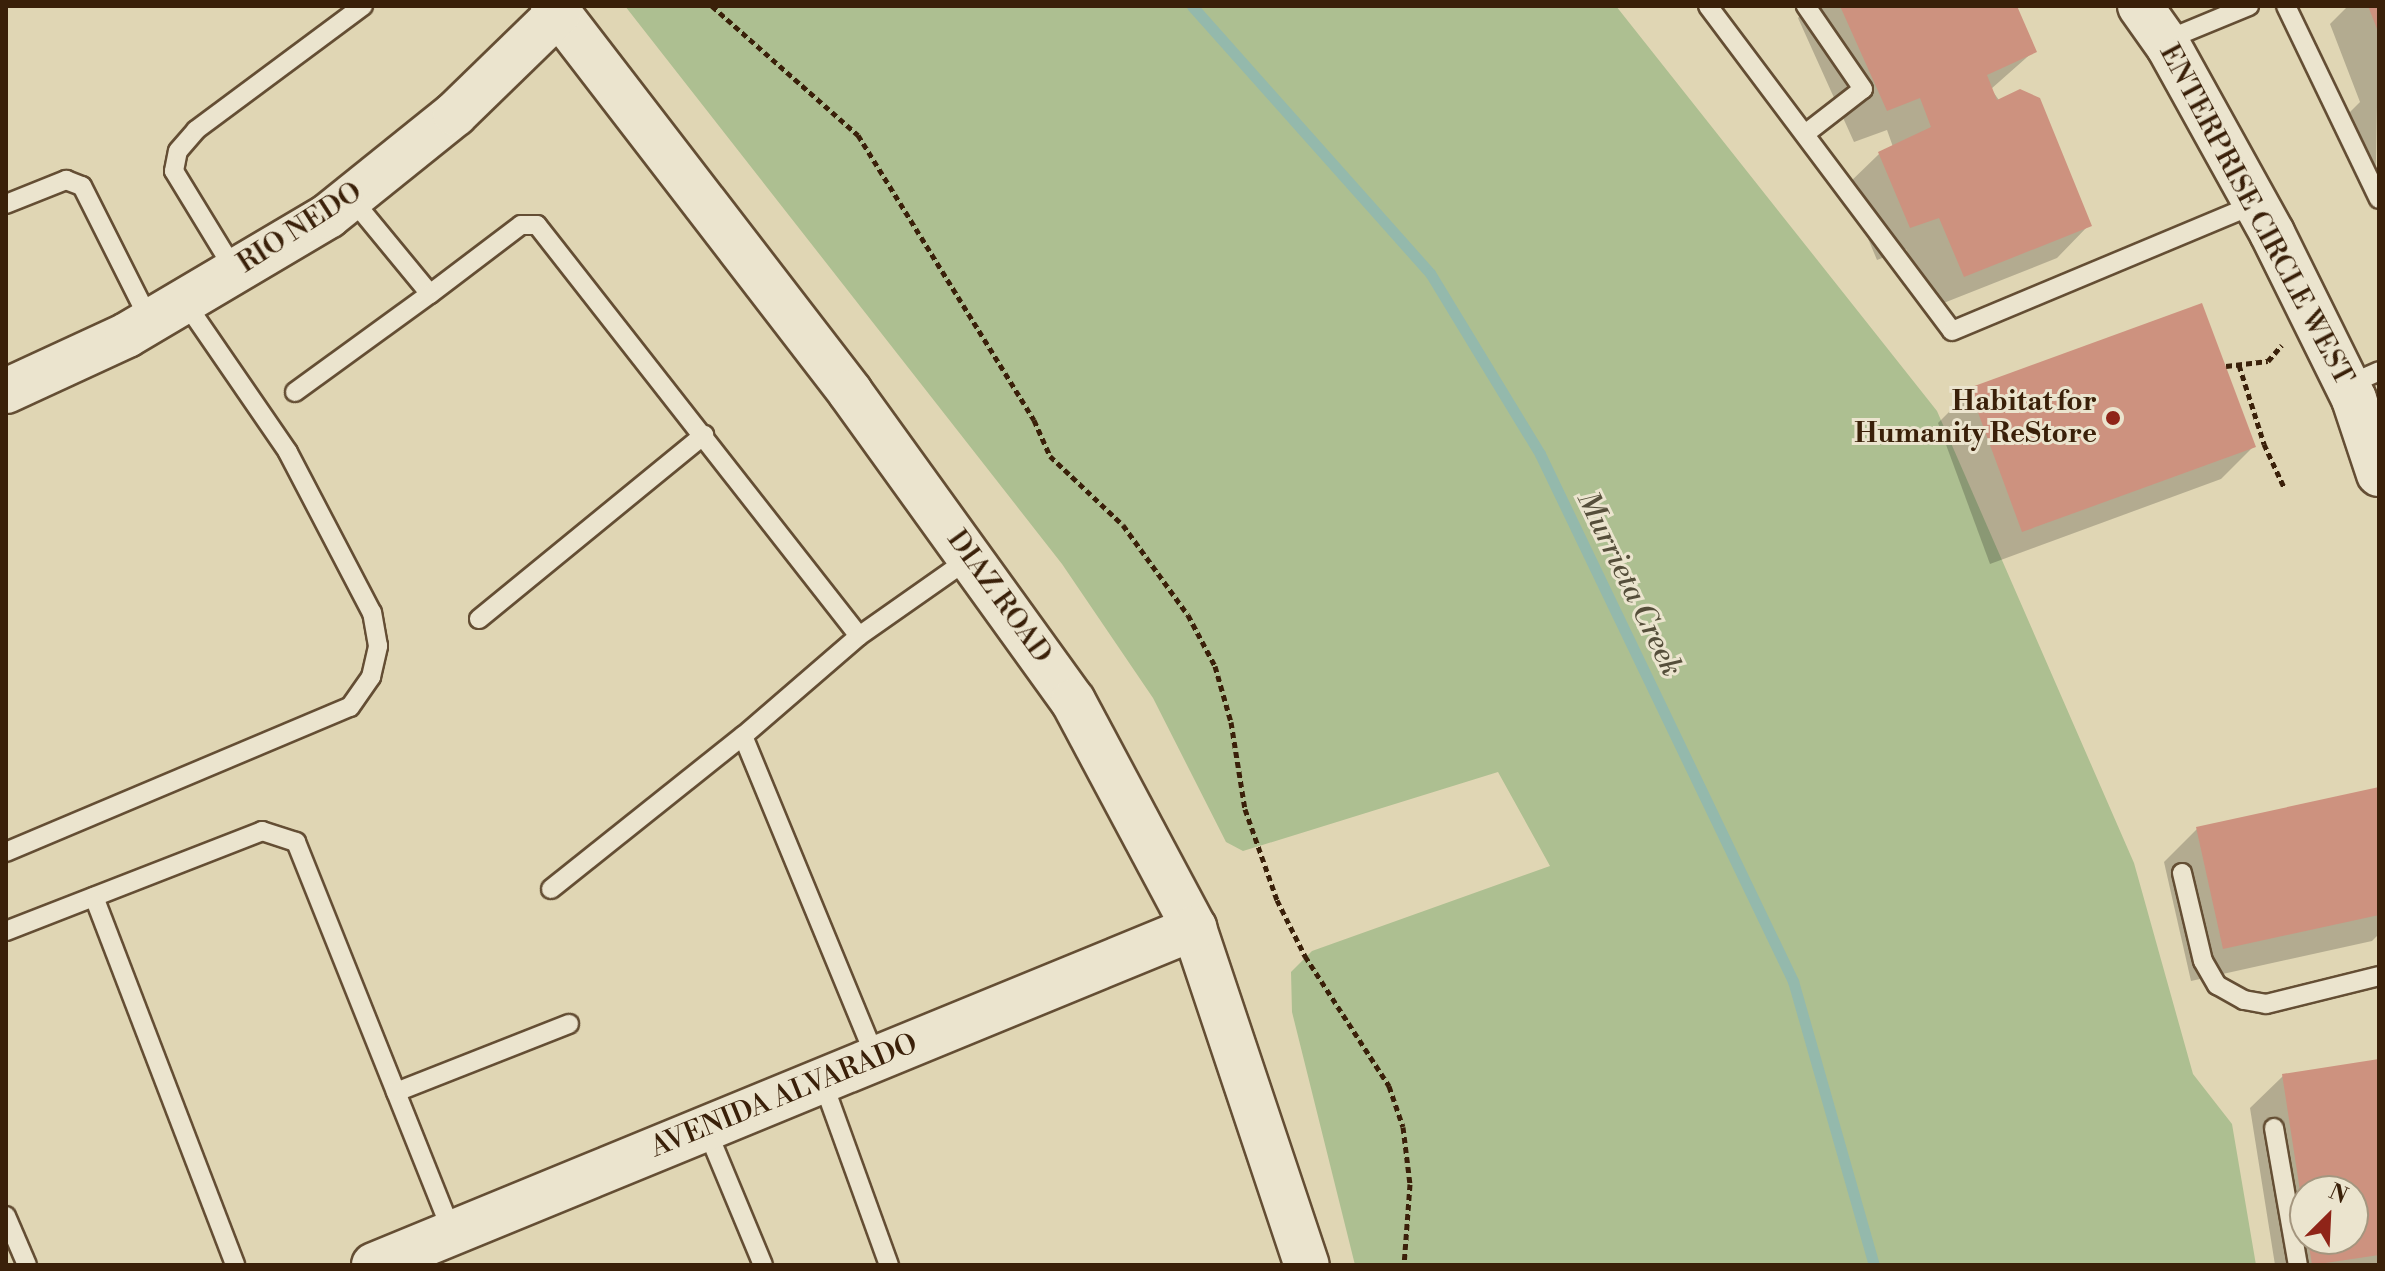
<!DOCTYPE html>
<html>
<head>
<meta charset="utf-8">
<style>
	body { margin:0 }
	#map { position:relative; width:2385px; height:1271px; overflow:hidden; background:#e0d6b4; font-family:"Libre Bodoni",serif }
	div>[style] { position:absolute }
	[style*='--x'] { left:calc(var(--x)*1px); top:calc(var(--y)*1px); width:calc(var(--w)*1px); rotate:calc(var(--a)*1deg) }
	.green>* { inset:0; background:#adbf91 }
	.shadow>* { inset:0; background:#0003 }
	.stream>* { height:11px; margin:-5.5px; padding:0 5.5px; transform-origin:5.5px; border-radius:5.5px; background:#94b9ac }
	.building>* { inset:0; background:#cd927f }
	.path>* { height:5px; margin-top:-2.5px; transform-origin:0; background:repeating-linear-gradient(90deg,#3a2009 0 6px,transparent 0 10px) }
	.roads { filter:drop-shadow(2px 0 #644e34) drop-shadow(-2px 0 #644e34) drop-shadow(0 2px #644e34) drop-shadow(0 -2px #644e34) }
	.lane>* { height:18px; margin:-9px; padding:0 9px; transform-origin:9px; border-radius:9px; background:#ebe4ce }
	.secondary>* { height:44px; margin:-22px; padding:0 22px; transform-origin:22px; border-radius:22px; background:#ebe4ce }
	.dots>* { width:22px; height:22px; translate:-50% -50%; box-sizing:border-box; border:4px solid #ebe4ce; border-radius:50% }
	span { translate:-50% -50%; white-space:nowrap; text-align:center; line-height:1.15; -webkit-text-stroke:6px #ebe4ce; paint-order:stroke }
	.street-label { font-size:28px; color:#3a2009 }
	.poi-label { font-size:28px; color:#3a2009; font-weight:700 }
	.right { translate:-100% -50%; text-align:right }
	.water-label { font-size:30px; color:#554e3a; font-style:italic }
	.frame { position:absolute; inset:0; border:8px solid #3a2009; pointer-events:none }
	.north { position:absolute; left:2289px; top:1175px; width:80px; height:80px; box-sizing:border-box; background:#ebe4ce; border:2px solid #a4967f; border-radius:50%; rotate:24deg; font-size:22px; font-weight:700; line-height:32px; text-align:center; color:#3a2009 }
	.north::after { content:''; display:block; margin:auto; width:28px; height:36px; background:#8f2418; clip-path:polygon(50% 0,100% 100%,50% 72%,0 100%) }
</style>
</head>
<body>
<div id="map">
	<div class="green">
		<div style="clip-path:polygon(625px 6px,1616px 6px,1937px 411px,2134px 863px,2193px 1074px,2232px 1124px,2256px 1265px,1355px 1265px,1292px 1012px,1291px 972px,1312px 951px,1550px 866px,1498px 772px,1243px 851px,1226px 842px,1153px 698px,1062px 564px)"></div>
	</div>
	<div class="shadow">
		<div style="clip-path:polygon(1809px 6px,2015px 6px,2034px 51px,1991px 89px,2089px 225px,2057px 258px,1931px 308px,1906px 249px,1877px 260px,1846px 186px,1879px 154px,1893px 147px,1887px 130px,1854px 142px,1798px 18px)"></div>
		<div style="clip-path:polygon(2348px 6px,2379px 6px,2375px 208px,2341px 121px,2360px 102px,2330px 24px)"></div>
		<div style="clip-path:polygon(1971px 390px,2254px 446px,2221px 479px,1990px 564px,1938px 423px)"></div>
		<div style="clip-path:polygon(2379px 792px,2379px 934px,2372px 941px,2191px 981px,2164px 862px,2197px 829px)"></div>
		<div style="clip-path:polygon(evenodd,2379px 1061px,2379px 1261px,2375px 1265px,2275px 1265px,2250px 1108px,2283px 1076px,2379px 1061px,2305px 1191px,2353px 1191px,2353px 1239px,2305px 1239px,2305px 1191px)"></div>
	</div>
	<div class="stream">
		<div style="--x:1192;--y:6;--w:358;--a:48.3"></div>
		<div style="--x:1430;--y:273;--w:212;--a:58.7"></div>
		<div style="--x:1540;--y:454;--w:585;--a:64.36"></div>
		<div style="--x:1793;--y:981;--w:295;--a:74.1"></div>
	</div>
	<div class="building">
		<div style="clip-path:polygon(1840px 6px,2017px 6px,2037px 52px,1987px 75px,1997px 100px,2020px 89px,2040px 98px,2092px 226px,1964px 277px,1939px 218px,1910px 228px,1878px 152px,1931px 127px,1920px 98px,1887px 111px)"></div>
		<div style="clip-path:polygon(2368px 6px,2379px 6px,2379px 34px)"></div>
		<div style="clip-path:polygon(2202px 303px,2256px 447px,2022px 532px,1969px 388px)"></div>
		<div style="clip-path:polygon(2379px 787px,2379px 915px,2223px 949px,2196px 827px)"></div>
		<div style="clip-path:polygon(2379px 1059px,2379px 1255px,2312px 1265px,2308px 1239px,2353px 1239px,2353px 1191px,2305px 1191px,2303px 1210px,2282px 1074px)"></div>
	</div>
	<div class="path">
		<div style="--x:712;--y:6;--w:195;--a:41.5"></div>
		<div style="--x:858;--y:135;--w:335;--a:58.3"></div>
		<div style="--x:1034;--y:420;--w:39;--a:66"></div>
		<div style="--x:1050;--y:456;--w:100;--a:43.4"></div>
		<div style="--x:1123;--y:525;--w:111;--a:54.2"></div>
		<div style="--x:1188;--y:615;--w:58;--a:62.1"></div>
		<div style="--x:1215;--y:666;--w:58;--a:74.1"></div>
		<div style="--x:1231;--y:722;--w:88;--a:80.9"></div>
		<div style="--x:1245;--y:809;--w:96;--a:70.6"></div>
		<div style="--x:1277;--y:900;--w:63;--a:63.4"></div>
		<div style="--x:1305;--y:956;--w:155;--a:57.1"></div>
		<div style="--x:1389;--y:1086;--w:43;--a:71.1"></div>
		<div style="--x:1403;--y:1127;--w:57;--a:83"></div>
		<div style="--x:1410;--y:1184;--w:81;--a:94.2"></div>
		<div style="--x:2239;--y:365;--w:83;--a:72.4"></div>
		<div style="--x:2264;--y:444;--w:47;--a:65.1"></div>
		<div style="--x:2226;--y:366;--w:42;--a:-6.8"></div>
		<div style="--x:2268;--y:361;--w:21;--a:-49"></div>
	</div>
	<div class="roads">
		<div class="lane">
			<div style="--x:1708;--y:6;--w:406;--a:53.1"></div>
			<div style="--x:1952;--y:331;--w:329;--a:-22.7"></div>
			<div style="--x:2286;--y:6;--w:214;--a:64.3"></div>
			<div style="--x:2164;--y:41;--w:92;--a:-22.4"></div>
			<div style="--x:1805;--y:134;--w:73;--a:-37.8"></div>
			<div style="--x:1863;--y:89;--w:101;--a:-124.5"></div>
			<div style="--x:351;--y:198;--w:124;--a:50.5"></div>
			<div style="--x:430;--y:294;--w:114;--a:-37.2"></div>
			<div style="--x:521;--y:225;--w:16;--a:0"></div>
			<div style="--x:537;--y:225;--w:522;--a:51.92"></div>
			<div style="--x:859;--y:636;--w:153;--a:139.2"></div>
			<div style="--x:743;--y:736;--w:348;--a:67.6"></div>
			<div style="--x:6;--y:204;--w:65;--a:-21.8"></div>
			<div style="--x:66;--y:180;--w:17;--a:21"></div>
			<div style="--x:82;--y:186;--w:151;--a:63.3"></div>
			<div style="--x:235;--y:271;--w:117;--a:-121.4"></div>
			<div style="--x:174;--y:171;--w:20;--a:-79"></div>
			<div style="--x:178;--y:151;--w:28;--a:-49"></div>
			<div style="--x:196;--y:130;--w:208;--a:-36.6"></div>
			<div style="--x:2348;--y:385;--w:34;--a:-24"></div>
			<div style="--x:295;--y:392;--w:167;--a:-36"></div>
			<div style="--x:479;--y:619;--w:291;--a:-39.3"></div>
			<div style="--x:859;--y:636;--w:136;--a:-35.1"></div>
			<div style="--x:6;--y:852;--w:373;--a:-22.9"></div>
			<div style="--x:350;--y:707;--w:37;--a:-55"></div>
			<div style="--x:371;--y:677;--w:32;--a:-77"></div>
			<div style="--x:378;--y:646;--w:34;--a:-100"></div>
			<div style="--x:372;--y:613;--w:182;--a:-117.6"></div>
			<div style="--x:288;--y:452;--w:182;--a:-124.5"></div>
			<div style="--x:2182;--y:873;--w:90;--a:76.6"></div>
			<div style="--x:2203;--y:961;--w:28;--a:60"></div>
			<div style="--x:2217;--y:985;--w:31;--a:29"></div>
			<div style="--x:2244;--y:1000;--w:22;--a:10"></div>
			<div style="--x:2266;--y:1004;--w:116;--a:-13.9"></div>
			<div style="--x:551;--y:889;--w:246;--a:-38.6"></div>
			<div style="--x:94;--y:897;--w:394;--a:69"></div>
			<div style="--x:6;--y:931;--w:275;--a:-21.3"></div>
			<div style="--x:262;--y:831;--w:36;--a:18"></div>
			<div style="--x:296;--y:842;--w:421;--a:68.2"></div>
			<div style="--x:822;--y:1080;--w:197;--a:70.1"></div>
			<div style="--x:396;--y:1092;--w:186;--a:-21.5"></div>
			<div style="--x:706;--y:1128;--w:148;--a:67.4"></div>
			<div style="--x:2274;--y:1128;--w:139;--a:80.1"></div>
			<div style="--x:6;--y:1216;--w:53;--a:66.8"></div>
		</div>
		<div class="secondary">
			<div style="--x:553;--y:6;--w:487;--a:52.4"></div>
			<div style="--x:850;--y:392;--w:381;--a:54.2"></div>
			<div style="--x:1073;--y:701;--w:257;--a:61.9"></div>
			<div style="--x:1194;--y:928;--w:355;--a:71.5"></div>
			<div style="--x:2140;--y:6;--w:50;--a:54.7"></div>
			<div style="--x:2169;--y:47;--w:213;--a:61"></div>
			<div style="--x:2272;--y:233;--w:185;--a:63.7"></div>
			<div style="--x:2354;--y:399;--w:79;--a:71.6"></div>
			<div style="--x:6;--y:391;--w:133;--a:-24.8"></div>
			<div style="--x:127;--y:335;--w:234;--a:-30.6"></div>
			<div style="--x:328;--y:216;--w:163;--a:-38.8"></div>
			<div style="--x:455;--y:114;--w:145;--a:-44.2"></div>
			<div style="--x:374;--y:1265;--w:887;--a:-22.34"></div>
		</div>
	</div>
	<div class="dots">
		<div style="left:2113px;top:418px;background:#8f2418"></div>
	</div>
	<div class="street-label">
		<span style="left:2256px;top:215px;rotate:62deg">ENTERPRISE CIRCLE WEST</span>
		<span style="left:300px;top:228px;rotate:-33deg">RIO NEDO</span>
		<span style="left:999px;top:597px;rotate:54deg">DIAZ ROAD</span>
		<span style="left:784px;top:1096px;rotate:-22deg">AVENIDA ALVARADO</span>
	</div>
	<div class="poi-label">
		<span class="right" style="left:2097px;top:418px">Habitat for<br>Humanity ReStore</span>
	</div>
	<div class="water-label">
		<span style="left:1629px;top:584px;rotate:64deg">Murrieta Creek</span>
	</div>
	<div class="frame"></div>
	<div class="north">N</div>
</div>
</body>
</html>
